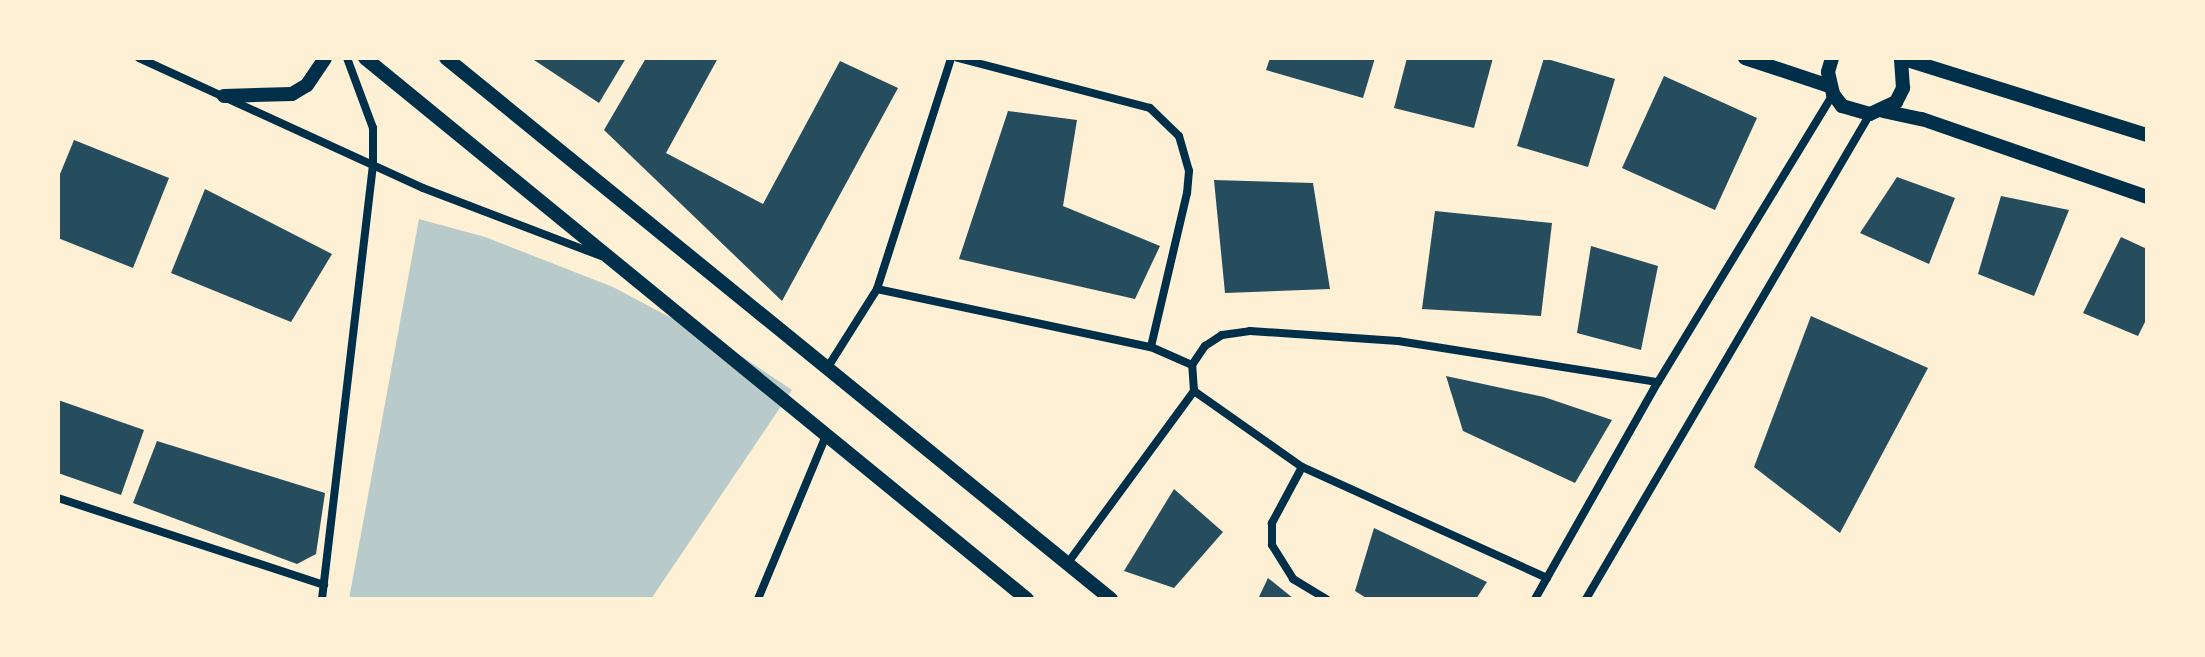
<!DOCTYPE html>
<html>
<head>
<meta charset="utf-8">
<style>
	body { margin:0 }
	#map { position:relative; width:2205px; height:657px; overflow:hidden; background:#fdf0d5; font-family:"Sofia Sans Condensed",sans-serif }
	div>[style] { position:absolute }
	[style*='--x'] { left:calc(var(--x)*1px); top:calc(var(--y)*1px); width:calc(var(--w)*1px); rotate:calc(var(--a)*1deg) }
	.green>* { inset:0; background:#b9caca }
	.building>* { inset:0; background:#264d5e }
	.minor>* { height:8px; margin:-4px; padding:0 4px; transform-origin:4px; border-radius:4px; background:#003049 }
	.tertiary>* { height:14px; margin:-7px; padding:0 7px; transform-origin:7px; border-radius:7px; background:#003049 }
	span { translate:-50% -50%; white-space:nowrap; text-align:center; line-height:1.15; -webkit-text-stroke:8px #fdf0d5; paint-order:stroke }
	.frame { position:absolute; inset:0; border:60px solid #fdf0d5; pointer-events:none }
</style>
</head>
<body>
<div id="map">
	<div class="green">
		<div style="clip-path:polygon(419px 219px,485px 237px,613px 287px,735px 352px,792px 390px,651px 599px,349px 599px)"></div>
	</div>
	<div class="building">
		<div style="clip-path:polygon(531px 58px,626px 58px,599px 103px)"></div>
		<div style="clip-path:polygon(646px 58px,718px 58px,666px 153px,763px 204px,840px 61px,898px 88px,782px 301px,604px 130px)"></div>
		<div style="clip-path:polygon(1270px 58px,1375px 58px,1363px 98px,1266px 70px)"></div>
		<div style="clip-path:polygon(1407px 58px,1493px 58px,1474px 128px,1394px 108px)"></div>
		<div style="clip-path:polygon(1544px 58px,1615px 79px,1588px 167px,1517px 146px)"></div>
		<div style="clip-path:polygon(1664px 76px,1757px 118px,1715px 210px,1622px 168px)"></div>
		<div style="clip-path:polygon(1008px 111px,1077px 120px,1063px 206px,1160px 246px,1135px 299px,959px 259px)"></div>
		<div style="clip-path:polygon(74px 140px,169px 178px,133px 268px,58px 238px,58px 179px)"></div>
		<div style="clip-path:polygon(1897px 177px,1955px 198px,1929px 264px,1860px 233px)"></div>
		<div style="clip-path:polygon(1214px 180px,1313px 183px,1330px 289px,1225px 293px)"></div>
		<div style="clip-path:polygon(205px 189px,332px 254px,291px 322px,171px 273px)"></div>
		<div style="clip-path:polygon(2001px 196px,2069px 210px,2034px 296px,1978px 274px)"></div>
		<div style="clip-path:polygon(1435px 211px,1552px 223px,1541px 316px,1422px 309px)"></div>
		<div style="clip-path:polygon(2121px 237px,2147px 249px,2147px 318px,2138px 336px,2083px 313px)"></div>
		<div style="clip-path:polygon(1591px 246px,1658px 266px,1641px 350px,1577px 333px)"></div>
		<div style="clip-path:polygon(1811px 316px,1928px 368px,1840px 533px,1754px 467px)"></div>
		<div style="clip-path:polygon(1446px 376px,1544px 397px,1612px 420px,1575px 483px,1463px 431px)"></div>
		<div style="clip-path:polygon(58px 400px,144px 430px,121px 495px,58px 473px)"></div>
		<div style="clip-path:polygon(157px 441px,325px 493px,316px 554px,297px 564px,133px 503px)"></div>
		<div style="clip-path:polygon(1174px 489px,1223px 532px,1174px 588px,1124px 571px)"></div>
		<div style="clip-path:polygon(1374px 528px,1487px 582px,1476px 599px,1368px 599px,1355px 591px)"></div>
		<div style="clip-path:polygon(1268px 578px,1294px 599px,1258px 599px)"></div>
	</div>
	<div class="minor">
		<div style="--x:139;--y:58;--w:312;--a:24.6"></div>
		<div style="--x:423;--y:188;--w:191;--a:20.9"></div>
		<div style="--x:958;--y:58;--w:198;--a:14.6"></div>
		<div style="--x:1150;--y:108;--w:40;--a:44"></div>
		<div style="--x:1179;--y:136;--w:36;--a:74"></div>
		<div style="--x:1189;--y:171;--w:22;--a:95"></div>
		<div style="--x:1187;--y:193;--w:158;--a:103.2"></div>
		<div style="--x:877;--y:289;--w:280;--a:12"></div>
		<div style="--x:1151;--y:347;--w:45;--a:23.7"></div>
		<div style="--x:826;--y:370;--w:96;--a:-57.8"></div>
		<div style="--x:877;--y:289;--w:243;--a:-72.2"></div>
		<div style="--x:1302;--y:467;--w:64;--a:118.2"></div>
		<div style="--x:1272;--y:523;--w:22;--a:90"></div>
		<div style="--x:1272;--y:545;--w:40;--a:58"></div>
		<div style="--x:1293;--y:579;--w:39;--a:31"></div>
		<div style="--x:58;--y:498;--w:280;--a:18.1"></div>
		<div style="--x:1067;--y:564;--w:215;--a:-53.7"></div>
		<div style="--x:1547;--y:578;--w:269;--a:-155.6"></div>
		<div style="--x:1302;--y:467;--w:132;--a:-144.9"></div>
		<div style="--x:1194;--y:391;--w:26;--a:-94"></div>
		<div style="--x:1192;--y:365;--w:23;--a:-56"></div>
		<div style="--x:1205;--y:346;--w:20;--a:-33"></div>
		<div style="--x:1222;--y:335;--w:28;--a:-8"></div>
		<div style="--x:1250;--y:331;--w:148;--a:3.9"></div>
		<div style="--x:1398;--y:341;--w:263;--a:9"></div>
		<div style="--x:322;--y:599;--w:437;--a:-83.3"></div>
		<div style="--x:373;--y:165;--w:37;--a:-90"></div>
		<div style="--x:373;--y:128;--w:75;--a:-110.4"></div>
		<div style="--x:758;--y:599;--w:177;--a:-67.4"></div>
		<div style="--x:1535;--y:599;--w:249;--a:-60.5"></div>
		<div style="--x:1658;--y:382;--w:337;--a:-58.7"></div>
		<div style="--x:1586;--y:599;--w:562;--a:-59.65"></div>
	</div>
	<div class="tertiary">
		<div style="--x:365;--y:58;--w:855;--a:39.26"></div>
		<div style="--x:446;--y:58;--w:857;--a:39.13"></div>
		<div style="--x:1745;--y:58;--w:89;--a:18.4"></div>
		<div style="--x:1832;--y:58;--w:15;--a:106"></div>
		<div style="--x:1828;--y:72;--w:23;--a:77"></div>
		<div style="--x:1833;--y:94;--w:15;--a:53"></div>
		<div style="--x:1842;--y:106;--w:29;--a:16"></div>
		<div style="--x:1870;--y:114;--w:29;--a:-25"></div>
		<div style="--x:1896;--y:102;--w:16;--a:-63"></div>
		<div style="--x:1903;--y:88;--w:30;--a:-94"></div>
		<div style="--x:1901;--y:58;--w:258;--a:17.4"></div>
		<div style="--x:224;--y:96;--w:68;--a:-1.7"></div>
		<div style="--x:292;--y:94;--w:17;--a:-31"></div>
		<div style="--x:307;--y:85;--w:32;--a:-56"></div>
		<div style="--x:1883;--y:111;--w:40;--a:12"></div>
		<div style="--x:1922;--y:119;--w:238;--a:19.1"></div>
	</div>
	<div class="frame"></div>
</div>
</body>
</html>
